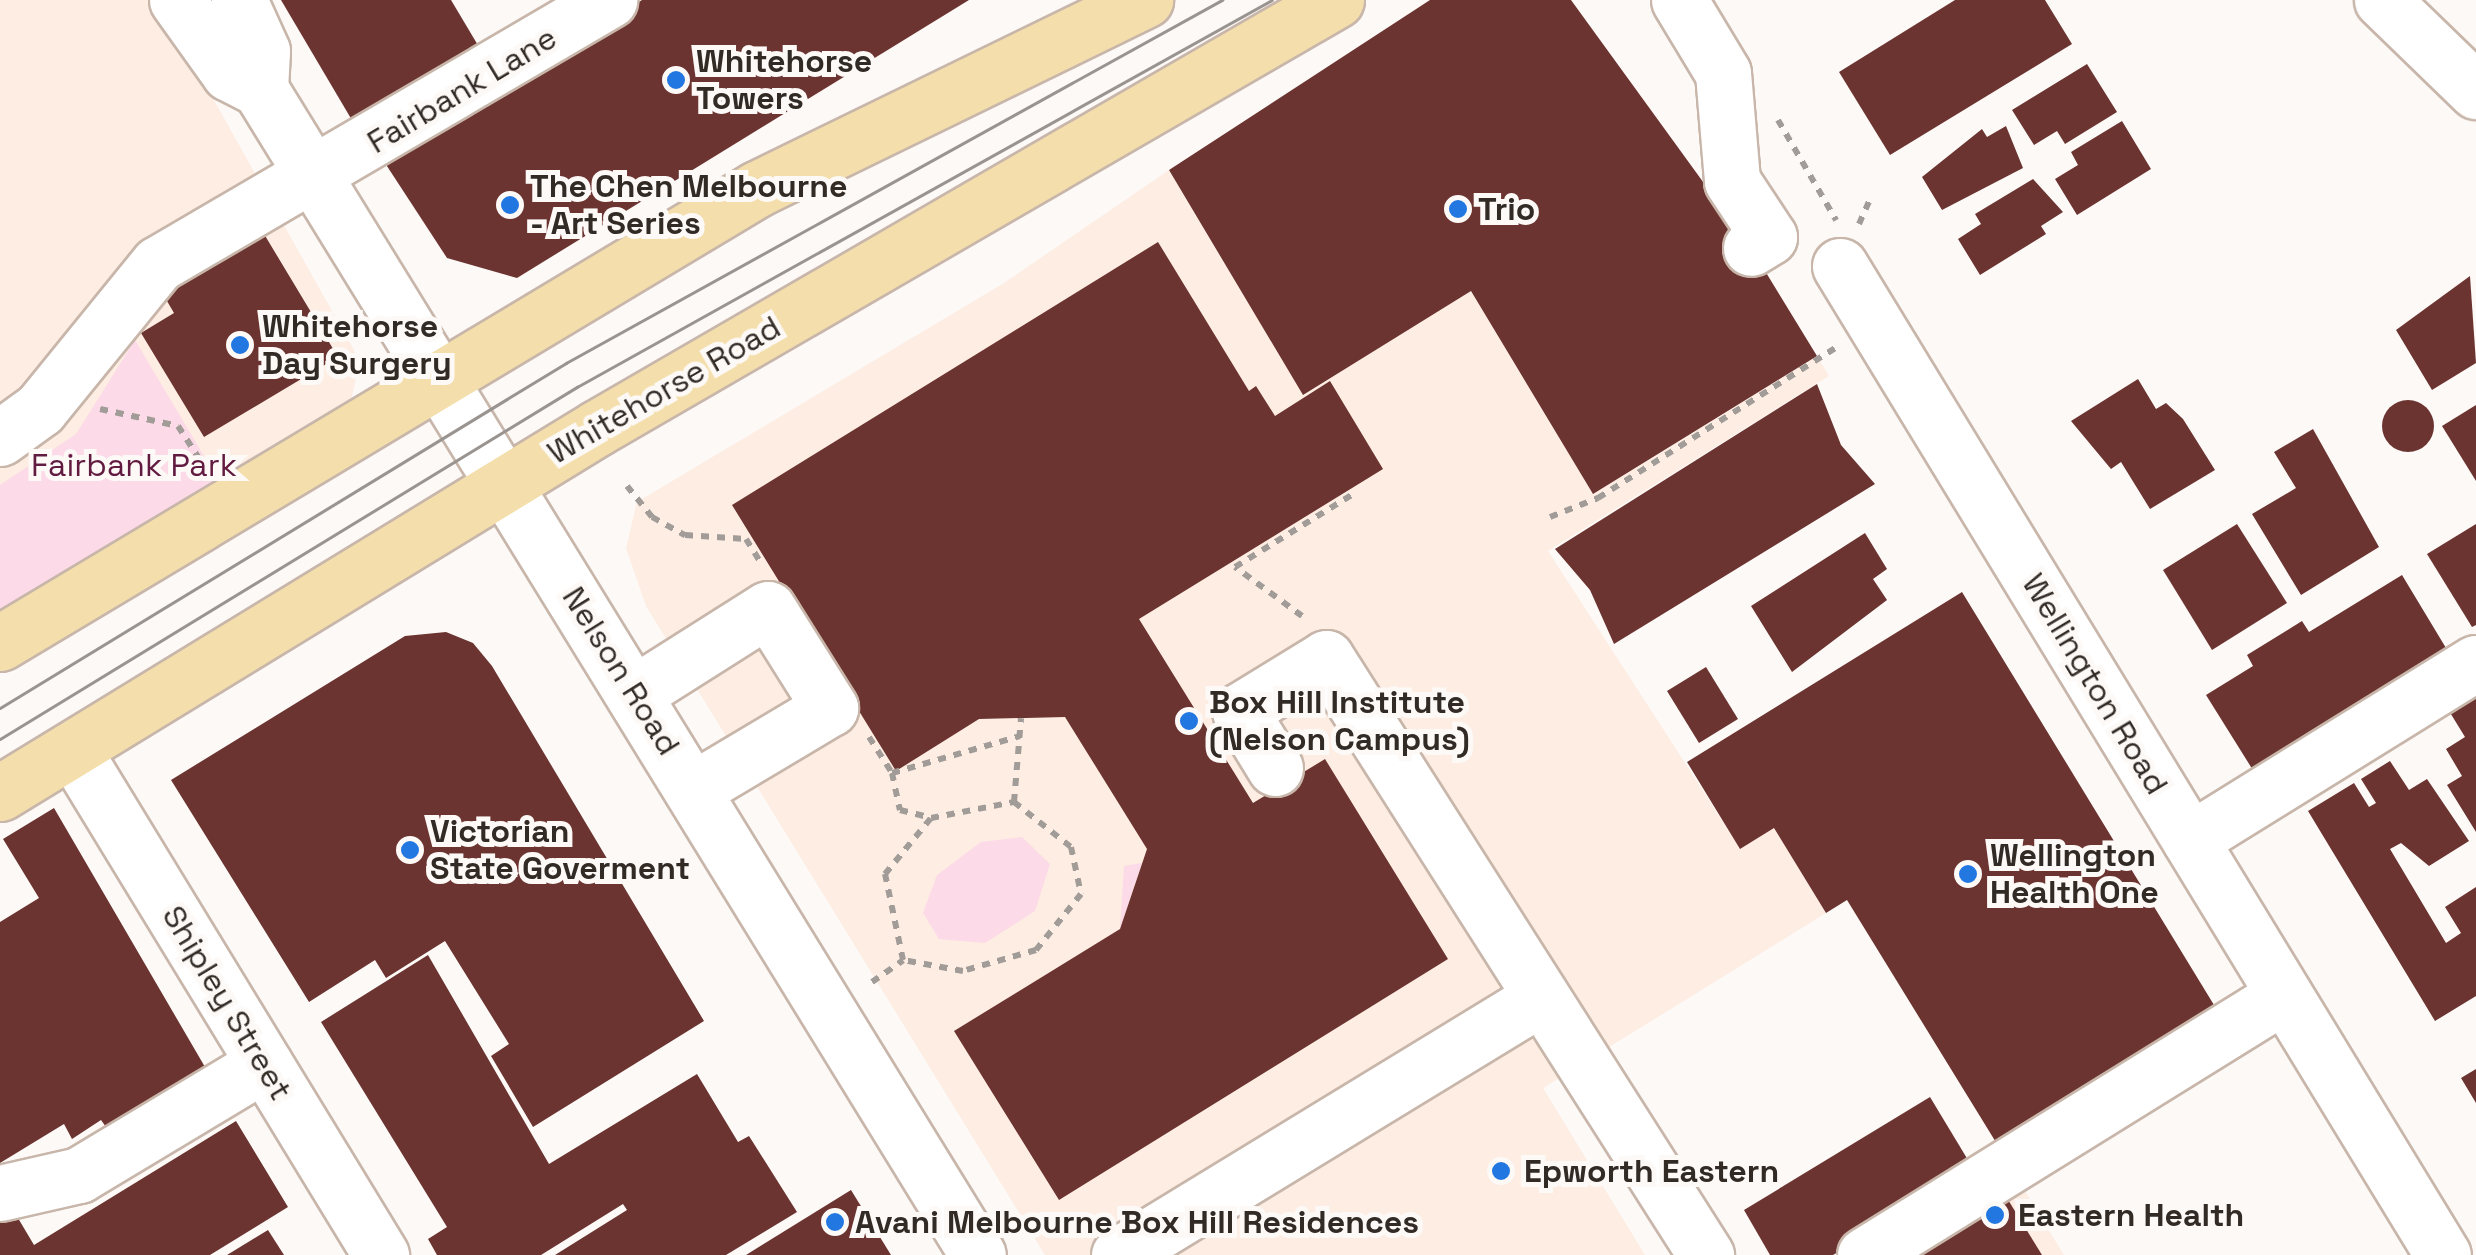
<!DOCTYPE html>
<html>
<head>
<meta charset="utf-8">
<style>
	body { margin:0 }
	#map { position:relative; width:2476px; height:1255px; overflow:hidden; background:#fdf9f7; font-family:"Space Grotesk",sans-serif }
	div>[style] { position:absolute }
	[style*='--x'] { left:calc(var(--x)*1px); top:calc(var(--y)*1px); width:calc(var(--w)*1px); rotate:calc(var(--a)*1deg) }
	.built>* { inset:0; background:#fdede3 }
	.green>* { inset:0; background:#fcdae7 }
	.building>* { inset:0; background:#6b3431 }
	.round { border-radius:50% }
	.path>* { height:6px; margin-top:-3px; transform-origin:0; background:repeating-linear-gradient(90deg,#a29c99 0 8px,transparent 0 16px) }
	.roads { filter:drop-shadow(2px 0 #c8b6aa) drop-shadow(-2px 0 #c8b6aa) drop-shadow(0 2px #c8b6aa) drop-shadow(0 -2px #c8b6aa) }
	.minor>* { height:55px; margin:-27.5px; padding:0 27.5px; transform-origin:27.5px; border-radius:27.5px; background:#fff }
	.major>* { height:55px; margin:-27.5px; padding:0 27.5px; transform-origin:27.5px; border-radius:27.5px; background:#f4dfac }
	.tram>* { height:2.5px; margin:-1.25px; padding:0 1.25px; transform-origin:1.25px; border-radius:1.25px; background:#999490 }
	.dots>* { width:28px; height:28px; translate:-50% -50%; box-sizing:border-box; border:5px solid #fdf9f7; border-radius:50% }
	span { translate:-50% -50%; white-space:nowrap; text-align:center; line-height:1.15; -webkit-text-stroke:10px #fdf9f7; paint-order:stroke }
	.poi-label { font-size:32px; color:#312a25; font-weight:700 }
	.left { translate:0 -50%; text-align:left }
	.street-label { font-size:32px; color:#312a25 }
	.park-label { font-size:32px; color:#621b40 }
</style>
</head>
<body>
<div id="map">
	<div class="built">
		<div style="clip-path:polygon(0 0,158px 0,360px 361px,350px 405px,0 613px)"></div>
		<div style="clip-path:polygon(1169px 170px,1303px 394px,1471px 291px,1593px 494px,1817px 356px,1829px 376px,1548px 551px,1740px 848px,1774px 828px,1826px 913px,1543px 1088px,1645px 1255px,1045px 1255px,646px 606px,626px 548px,637px 502px,1004px 283px)"></div>
		<div style="clip-path:polygon(2015px 1175px,2064px 1255px,1884px 1255px)"></div>
	</div>
	<div class="green">
		<div style="clip-path:polygon(135px 340px,223px 488px,0 613px,0 485px,76px 434px)"></div>
		<div style="clip-path:polygon(1022px 837px,1050px 864px,1035px 911px,985px 943px,939px 939px,923px 913px,937px 875px,981px 842px)"></div>
		<div style="clip-path:polygon(1142px 863px,1120px 929px,1124px 866px)"></div>
	</div>
	<div class="building">
		<div style="clip-path:polygon(281px 0,451px 0,482px 52px,356px 127px)"></div>
		<div style="clip-path:polygon(642px 0,969px 0,517px 278px,447px 258px,383px 160px)"></div>
		<div style="clip-path:polygon(1430px 0,1571px 0,1751px 248px,1817px 356px,1593px 494px,1471px 291px,1303px 395px,1169px 170px)"></div>
		<div style="clip-path:polygon(1955px 0,2045px 0,2072px 44px,1890px 155px,1839px 72px)"></div>
		<div style="clip-path:polygon(2087px 64px,2117px 112px,2065px 144px,2057px 131px,2034px 145px,2012px 110px)"></div>
		<div style="clip-path:polygon(2122px 121px,2151px 169px,2077px 215px,2055px 179px,2078px 165px,2071px 152px)"></div>
		<div style="clip-path:polygon(2006px 126px,2023px 168px,1942px 210px,1922px 177px,1982px 129px,1987px 137px)"></div>
		<div style="clip-path:polygon(2033px 179px,2063px 212px,2041px 226px,2046px 234px,1980px 275px,1958px 239px,1981px 224px,1975px 214px)"></div>
		<div style="clip-path:polygon(261px 229px,338px 357px,204px 437px,141px 333px,174px 313px,160px 289px)"></div>
		<div style="clip-path:polygon(1158px 242px,1249px 391px,1256px 386px,1275px 416px,1330px 381px,1383px 469px,1139px 619px,1253px 803px,1325px 759px,1448px 959px,1059px 1200px,954px 1031px,1120px 929px,1147px 849px,1065px 717px,979px 719px,896px 771px,732px 505px)"></div>
		<div style="clip-path:polygon(2470px 276px,2476px 363px,2432px 390px,2396px 330px)"></div>
		<div style="clip-path:polygon(2138px 379px,2156px 409px,2166px 403px,2183px 419px,2215px 470px,2150px 509px,2121px 462px,2111px 469px,2071px 421px)"></div>
		<div style="clip-path:polygon(1817px 384px,1841px 445px,1875px 484px,1614px 644px,1590px 590px,1555px 549px)"></div>
		<div class="round" style="left:2382px;top:400px;width:52px;height:52px"></div>
		<div style="clip-path:polygon(2476px 405px,2476px 481px,2442px 426px)"></div>
		<div style="clip-path:polygon(2313px 429px,2379px 547px,2301px 595px,2252px 514px,2296px 488px,2274px 452px)"></div>
		<div style="clip-path:polygon(2237px 524px,2287px 603px,2212px 650px,2163px 570px)"></div>
		<div style="clip-path:polygon(2476px 524px,2476px 625px,2472px 627px,2427px 554px)"></div>
		<div style="clip-path:polygon(1865px 533px,1887px 569px,1873px 579px,1887px 600px,1792px 672px,1751px 606px)"></div>
		<div style="clip-path:polygon(2402px 575px,2446px 648px,2256px 775px,2206px 695px,2253px 666px,2247px 655px,2302px 621px,2309px 632px)"></div>
		<div style="clip-path:polygon(1962px 592px,2225px 1023px,2005px 1157px,1847px 900px,1826px 913px,1774px 828px,1740px 849px,1687px 762px)"></div>
		<div style="clip-path:polygon(446px 632px,473px 643px,492px 666px,704px 1021px,533px 1127px,491px 1056px,509px 1044px,445px 941px,386px 978px,375px 960px,309px 1002px,171px 780px,405px 636px)"></div>
		<div style="clip-path:polygon(1706px 667px,1738px 719px,1699px 743px,1667px 691px)"></div>
		<div style="clip-path:polygon(2476px 688px,2476px 832px,2447px 785px,2462px 776px,2446px 749px,2465px 737px,2446px 706px)"></div>
		<div style="clip-path:polygon(2390px 761px,2409px 790px,2427px 779px,2469px 841px,2429px 866px,2401px 843px,2390px 849px,2446px 943px,2461px 933px,2445px 907px,2476px 887px,2476px 996px,2435px 1021px,2308px 811px,2354px 783px,2369px 807px,2376px 803px,2361px 779px)"></div>
		<div style="clip-path:polygon(54px 808px,205px 1067px,106px 1127px,101px 1120px,72px 1139px,64px 1124px,0 1163px,0 922px,39px 898px,3px 839px)"></div>
		<div style="clip-path:polygon(428px 955px,549px 1164px,697px 1074px,738px 1142px,749px 1136px,797px 1212px,726px 1255px,555px 1255px,627px 1210px,623px 1204px,541px 1255px,437px 1255px,428px 1239px,447px 1227px,321px 1022px)"></div>
		<div style="clip-path:polygon(2476px 1069px,2476px 1103px,2461px 1078px)"></div>
		<div style="clip-path:polygon(1930px 1097px,1974px 1170px,1833px 1255px,1770px 1255px,1744px 1210px)"></div>
		<div style="clip-path:polygon(236px 1121px,288px 1207px,210px 1255px,0 1255px,0 1215px,12px 1208px,34px 1245px)"></div>
		<div style="clip-path:polygon(851px 1190px,891px 1255px,746px 1255px)"></div>
		<div style="clip-path:polygon(2002px 1190px,2042px 1255px,1895px 1255px)"></div>
		<div style="clip-path:polygon(268px 1230px,284px 1255px,227px 1255px)"></div>
	</div>
	<div class="path">
		<div style="--x:1778;--y:120;--w:116;--a:59.9"></div>
		<div style="--x:1859;--y:224;--w:30;--a:-66"></div>
		<div style="--x:100;--y:409;--w:80;--a:12.3"></div>
		<div style="--x:178;--y:426;--w:48;--a:57"></div>
		<div style="--x:627;--y:486;--w:40;--a:51"></div>
		<div style="--x:652;--y:517;--w:38;--a:29"></div>
		<div style="--x:685;--y:535;--w:61;--a:3.8"></div>
		<div style="--x:746;--y:539;--w:26;--a:58"></div>
		<div style="--x:1550;--y:517;--w:52;--a:-21.6"></div>
		<div style="--x:1598;--y:498;--w:280;--a:-32.3"></div>
		<div style="--x:1302;--y:616;--w:83;--a:-143.8"></div>
		<div style="--x:1235;--y:567;--w:141;--a:-31.7"></div>
		<div style="--x:869;--y:737;--w:43;--a:57.4"></div>
		<div style="--x:892;--y:773;--w:133;--a:-16.1"></div>
		<div style="--x:892;--y:773;--w:38;--a:78"></div>
		<div style="--x:900;--y:810;--w:32;--a:14"></div>
		<div style="--x:1014;--y:802;--w:84;--a:-85.2"></div>
		<div style="--x:872;--y:982;--w:38;--a:-35"></div>
		<div style="--x:903;--y:960;--w:88;--a:-101.8"></div>
		<div style="--x:885;--y:874;--w:72;--a:-50.6"></div>
		<div style="--x:931;--y:818;--w:85;--a:-10.9"></div>
		<div style="--x:1014;--y:802;--w:73;--a:38.3"></div>
		<div style="--x:1071;--y:847;--w:48;--a:78"></div>
		<div style="--x:1081;--y:894;--w:72;--a:128.8"></div>
		<div style="--x:1036;--y:950;--w:76;--a:164"></div>
		<div style="--x:963;--y:971;--w:61;--a:-169.6"></div>
	</div>
	<div class="roads">
		<div class="minor">
			<div style="--x:177;--y:0;--w:90;--a:54.5"></div>
			<div style="--x:229;--y:73;--w:35;--a:27"></div>
			<div style="--x:260;--y:89;--w:1369;--a:58.38"></div>
			<div style="--x:239;--y:0;--w:56;--a:65.7"></div>
			<div style="--x:262;--y:51;--w:38;--a:93"></div>
			<div style="--x:1679;--y:0;--w:85;--a:58.9"></div>
			<div style="--x:1723;--y:73;--w:108;--a:85.2"></div>
			<div style="--x:1732;--y:181;--w:67;--a:56.5"></div>
			<div style="--x:1769;--y:237;--w:21;--a:149"></div>
			<div style="--x:2382;--y:0;--w:131;--a:44.1"></div>
			<div style="--x:1840;--y:266;--w:1158;--a:58.63"></div>
			<div style="--x:0;--y:438;--w:49;--a:-35.9"></div>
			<div style="--x:40;--y:409;--w:187;--a:-50.9"></div>
			<div style="--x:158;--y:264;--w:523;--a:-30.34"></div>
			<div style="--x:635;--y:693;--w:157;--a:-32.3"></div>
			<div style="--x:768;--y:609;--w:117;--a:57.9"></div>
			<div style="--x:830;--y:708;--w:158;--a:149.2"></div>
			<div style="--x:73;--y:750;--w:592;--a:58.62"></div>
			<div style="--x:1275;--y:768;--w:67;--a:-121.6"></div>
			<div style="--x:1240;--y:711;--w:101;--a:-31.6"></div>
			<div style="--x:1326;--y:658;--w:708;--a:57.52"></div>
			<div style="--x:2190;--y:840;--w:336;--a:-31.8"></div>
			<div style="--x:0;--y:1193;--w:81;--a:-12.8"></div>
			<div style="--x:79;--y:1175;--w:216;--a:-31"></div>
			<div style="--x:1119;--y:1255;--w:491;--a:-31.4"></div>
			<div style="--x:1865;--y:1255;--w:493;--a:-31.8"></div>
		</div>
		<div class="major">
			<div style="--x:0;--y:643;--w:883;--a:-30.95"></div>
			<div style="--x:757;--y:189;--w:432;--a:-26"></div>
			<div style="--x:0;--y:793;--w:700;--a:-31.44"></div>
			<div style="--x:597;--y:428;--w:854;--a:-30.08"></div>
		</div>
	</div>
	<div class="tram">
		<div style="--x:0;--y:708;--w:663;--a:-31.36"></div>
		<div style="--x:566;--y:363;--w:750;--a:-28.96"></div>
		<div style="--x:0;--y:739;--w:676;--a:-31.39"></div>
		<div style="--x:577;--y:387;--w:795;--a:-29.11"></div>
	</div>
	<div class="dots">
		<div style="left:676px;top:80px;background:#2277e1"></div>
		<div style="left:510px;top:205px;background:#2277e1"></div>
		<div style="left:1458px;top:209px;background:#2277e1"></div>
		<div style="left:240px;top:345px;background:#2277e1"></div>
		<div style="left:1189px;top:721px;background:#2277e1"></div>
		<div style="left:410px;top:850px;background:#2277e1"></div>
		<div style="left:1968px;top:874px;background:#2277e1"></div>
		<div style="left:1501px;top:1171px;background:#2277e1"></div>
		<div style="left:1995px;top:1215px;background:#2277e1"></div>
		<div style="left:835px;top:1222px;background:#2277e1"></div>
	</div>
	<div class="poi-label">
		<span class="left" style="left:696px;top:80px">Whitehorse<br>Towers</span>
		<span class="left" style="left:530px;top:205px">The Chen Melbourne<br>- Art Series</span>
		<span class="left" style="left:1478px;top:209px">Trio</span>
		<span class="left" style="left:262px;top:345px">Whitehorse<br>Day Surgery</span>
		<span class="left" style="left:1209px;top:721px">Box Hill Institute<br>(Nelson Campus)</span>
		<span class="left" style="left:430px;top:850px">Victorian<br>State Goverment</span>
		<span class="left" style="left:1990px;top:874px">Wellington<br>Health One</span>
		<span class="left" style="left:1524px;top:1171px">Epworth Eastern</span>
		<span class="left" style="left:2018px;top:1215px">Eastern Health</span>
		<span class="left" style="left:855px;top:1222px">Avani Melbourne Box Hill Residences</span>
	</div>
	<div class="street-label">
		<span style="left:462px;top:90px;rotate:-31deg">Fairbank Lane</span>
		<span style="left:664px;top:390px;rotate:-30deg">Whitehorse Road</span>
		<span style="left:621px;top:671px;rotate:58deg">Nelson Road</span>
		<span style="left:2095px;top:684px;rotate:59deg">Wellington Road</span>
		<span style="left:227px;top:1003px;rotate:59deg">Shipley Street</span>
	</div>
	<div class="park-label">
		<span style="left:134px;top:465px">Fairbank Park</span>
	</div>
</div>
</body>
</html>
